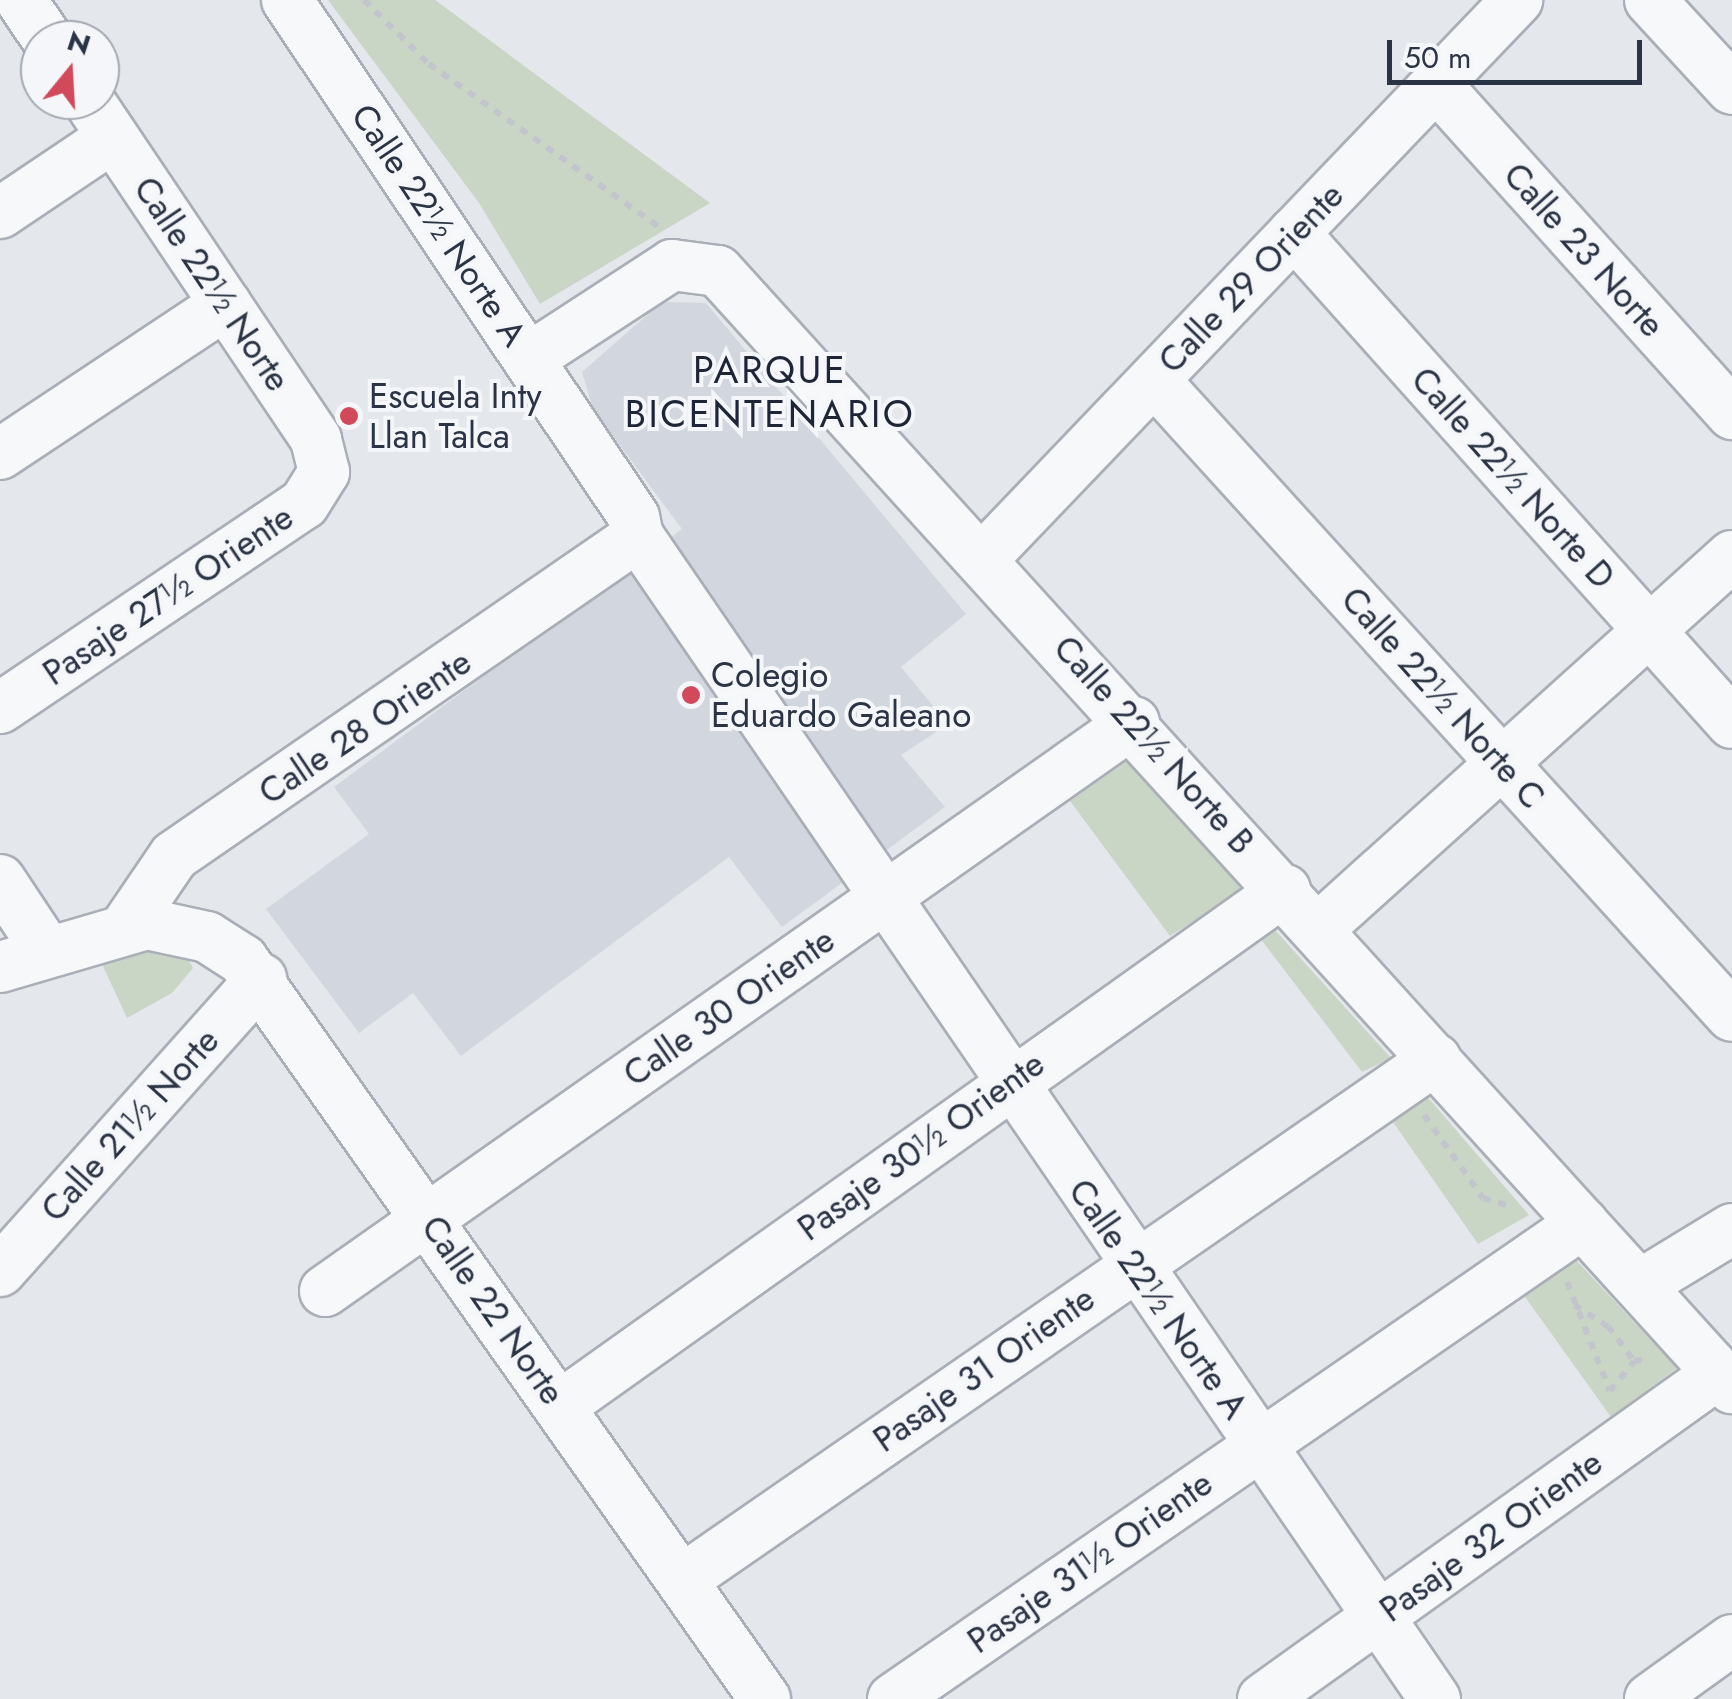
<!DOCTYPE html>
<html>
<head>
<meta charset="utf-8">
<style>
	body { margin:0 }
	#map { position:relative; width:1732px; height:1699px; overflow:hidden; background:#e4e7ec; font-family:Jost,sans-serif }
	div>[style] { position:absolute }
	[style*='--x'] { left:calc(var(--x)*1px); top:calc(var(--y)*1px); width:calc(var(--w)*1px); rotate:calc(var(--a)*1deg) }
	.built>* { inset:0; background:#d2d6de }
	.green>* { inset:0; background:#c9d6c5 }
	.path>* { height:6px; margin-top:-3px; transform-origin:0; background:repeating-linear-gradient(90deg,#c2c5cb 0 8px,transparent 0 16px) }
	.roads { filter:drop-shadow(2px 0 #a9aeb7) drop-shadow(-2px 0 #a9aeb7) drop-shadow(0 2px #a9aeb7) drop-shadow(0 -2px #a9aeb7) }
	.minor>* { height:50px; margin:-25px; padding:0 25px; transform-origin:25px; border-radius:25px; background:#f7f8fa }
	.dots>* { width:28px; height:28px; translate:-50% -50%; box-sizing:border-box; border:5px solid #f4f6f9; border-radius:50% }
	span { translate:-50% -50%; white-space:nowrap; text-align:center; line-height:1.15; -webkit-text-stroke:8px #f4f6f9; paint-order:stroke }
	.street-label { font-size:35px; color:#2b3445 }
	.poi-label { font-size:35px; color:#2b3445 }
	.left { translate:0 -50%; text-align:left }
	.neighbourhood-label { font-size:38px; color:#1d2536; letter-spacing:2.5px }
	.north { position:absolute; left:20px; top:20px; width:100px; height:100px; box-sizing:border-box; background:#f4f6f9; border:2px solid #a4a8b1; border-radius:50%; rotate:18deg; font-size:28px; font-weight:700; line-height:40px; text-align:center; color:#2b3445 }
	.north::after { content:''; display:block; margin:auto; width:35px; height:45px; background:#d1495b; clip-path:polygon(50% 0,100% 100%,50% 72%,0 100%) }
	.scale { position:absolute; left:1387px; top:40px; width:255px; height:45px; box-sizing:border-box; border:5px solid #2b3445; border-top:0; padding-left:12px; font-size:30px; line-height:35px; white-space:nowrap; color:#2b3445; -webkit-text-stroke:8px #f4f6f9; paint-order:stroke }
</style>
</head>
<body>
<div id="map">
	<div class="built">
		<div style="clip-path:polygon(662px 302px,706px 303px,966px 614px,901px 667px,948px 724px,901px 755px,945px 807px,782px 927px,729px 857px,461px 1056px,413px 993px,359px 1033px,266px 909px,369px 834px,334px 787px,682px 529px,593px 409px,582px 372px)"></div>
	</div>
	<div class="green">
		<div style="clip-path:polygon(328px 0,435px 0,710px 203px,540px 304px,479px 203px)"></div>
		<div style="clip-path:polygon(1127px 761px,1249px 886px,1170px 936px,1070px 801px)"></div>
		<div style="clip-path:polygon(1274px 929px,1391px 1058px,1362px 1072px,1260px 938px)"></div>
		<div style="clip-path:polygon(181px 946px,193px 968px,172px 993px,127px 1018px,95px 949px)"></div>
		<div style="clip-path:polygon(1419px 1087px,1529px 1215px,1478px 1244px,1386px 1112px)"></div>
		<div style="clip-path:polygon(1564px 1247px,1677px 1368px,1611px 1417px,1518px 1287px)"></div>
	</div>
	<div class="path">
		<div style="--x:364;--y:0;--w:91;--a:44.6"></div>
		<div style="--x:429;--y:64;--w:282;--a:35.3"></div>
		<div style="--x:1424;--y:1115;--w:102;--a:54.6"></div>
		<div style="--x:1483;--y:1198;--w:31;--a:17"></div>
		<div style="--x:1567;--y:1282;--w:117;--a:68.5"></div>
		<div style="--x:1610;--y:1391;--w:38;--a:-51"></div>
		<div style="--x:1634;--y:1361;--w:16;--a:-7"></div>
		<div style="--x:1574;--y:1305;--w:40;--a:32"></div>
		<div style="--x:1608;--y:1326;--w:44;--a:53.4"></div>
	</div>
	<div class="roads">
		<div class="minor">
			<div style="--x:21;--y:0;--w:48;--a:56"></div>
			<div style="--x:1650;--y:0;--w:121;--a:47.3"></div>
			<div style="--x:1436;--y:85;--w:443;--a:48"></div>
			<div style="--x:0;--y:213;--w:136;--a:-33.9"></div>
			<div style="--x:1294;--y:233;--w:657;--a:48.21"></div>
			<div style="--x:528;--y:359;--w:172;--a:-33.1"></div>
			<div style="--x:672;--y:265;--w:46;--a:7.4"></div>
			<div style="--x:718;--y:271;--w:1509;--a:47.77"></div>
			<div style="--x:1154;--y:380;--w:859;--a:47.74"></div>
			<div style="--x:0;--y:454;--w:271;--a:-33.6"></div>
			<div style="--x:638;--y:536;--w:1410;--a:55.58"></div>
			<div style="--x:985;--y:556;--w:770;--a:-46.26"></div>
			<div style="--x:0;--y:708;--w:366;--a:-33.9"></div>
			<div style="--x:304;--y:504;--w:38;--a:-58"></div>
			<div style="--x:324;--y:472;--w:34;--a:-104"></div>
			<div style="--x:316;--y:439;--w:409;--a:-123.9"></div>
			<div style="--x:0;--y:880;--w:85;--a:56.5"></div>
			<div style="--x:127;--y:925;--w:83;--a:-55.7"></div>
			<div style="--x:174;--y:856;--w:564;--a:-34.59"></div>
			<div style="--x:638;--y:536;--w:19;--a:-102"></div>
			<div style="--x:634;--y:517;--w:623;--a:-123.87"></div>
			<div style="--x:1319;--y:928;--w:556;--a:-42.01"></div>
			<div style="--x:0;--y:967;--w:153;--a:-16.3"></div>
			<div style="--x:147;--y:924;--w:61;--a:12.2"></div>
			<div style="--x:207;--y:937;--w:43;--a:32.6"></div>
			<div style="--x:243;--y:960;--w:905;--a:54.76"></div>
			<div style="--x:0;--y:1271;--w:392;--a:-48.2"></div>
			<div style="--x:1640;--y:1285;--w:108;--a:-31.3"></div>
			<div style="--x:325;--y:1291;--w:989;--a:-35.12"></div>
			<div style="--x:560;--y:1406;--w:890;--a:-35.44"></div>
			<div style="--x:682;--y:1580;--w:916;--a:-34.64"></div>
			<div style="--x:893;--y:1699;--w:838;--a:-34.6"></div>
			<div style="--x:1263;--y:1699;--w:561;--a:-35.56"></div>
			<div style="--x:1650;--y:1699;--w:101;--a:-35.7"></div>
		</div>
	</div>
	<div class="dots">
		<div style="left:349px;top:416px;background:#d1495b"></div>
		<div style="left:691px;top:695px;background:#d1495b"></div>
	</div>
	<div class="street-label">
		<span style="left:439px;top:225px;rotate:56deg">Calle 22½ Norte A</span>
		<span style="left:1584px;top:250px;rotate:48deg">Calle 23 Norte</span>
		<span style="left:1251px;top:278px;rotate:-46deg">Calle 29 Oriente</span>
		<span style="left:212px;top:284px;rotate:56deg">Calle 22½ Norte</span>
		<span style="left:1513px;top:478px;rotate:48deg">Calle 22½ Norte D</span>
		<span style="left:168px;top:595px;rotate:-34deg">Pasaje 27½ Oriente</span>
		<span style="left:1443px;top:698px;rotate:48deg">Calle 22½ Norte C</span>
		<span style="left:365px;top:727px;rotate:-34deg">Calle 28 Oriente</span>
		<span style="left:1154px;top:745px;rotate:48deg">Calle 22½ Norte B</span>
		<span style="left:729px;top:1007px;rotate:-35deg">Calle 30 Oriente</span>
		<span style="left:130px;top:1125px;rotate:-48deg">Calle 21½ Norte</span>
		<span style="left:921px;top:1146px;rotate:-36deg">Pasaje 30½ Oriente</span>
		<span style="left:1158px;top:1299px;rotate:55deg">Calle 22½ Norte A</span>
		<span style="left:493px;top:1310px;rotate:55deg">Calle 22 Norte</span>
		<span style="left:984px;top:1369px;rotate:-35deg">Pasaje 31 Oriente</span>
		<span style="left:1491px;top:1536px;rotate:-36deg">Pasaje 32 Oriente</span>
		<span style="left:1090px;top:1562px;rotate:-35deg">Pasaje 31½ Oriente</span>
	</div>
	<div class="poi-label">
		<span class="left" style="left:369px;top:416px">Escuela Inty<br>Llan Talca</span>
		<span class="left" style="left:711px;top:695px">Colegio<br>Eduardo Galeano</span>
	</div>
	<div class="neighbourhood-label">
		<span style="left:770px;top:392px">PARQUE<br>BICENTENARIO</span>
	</div>
	<div class="north">N</div>
	<div class="scale">50 m</div>
</div>
</body>
</html>
